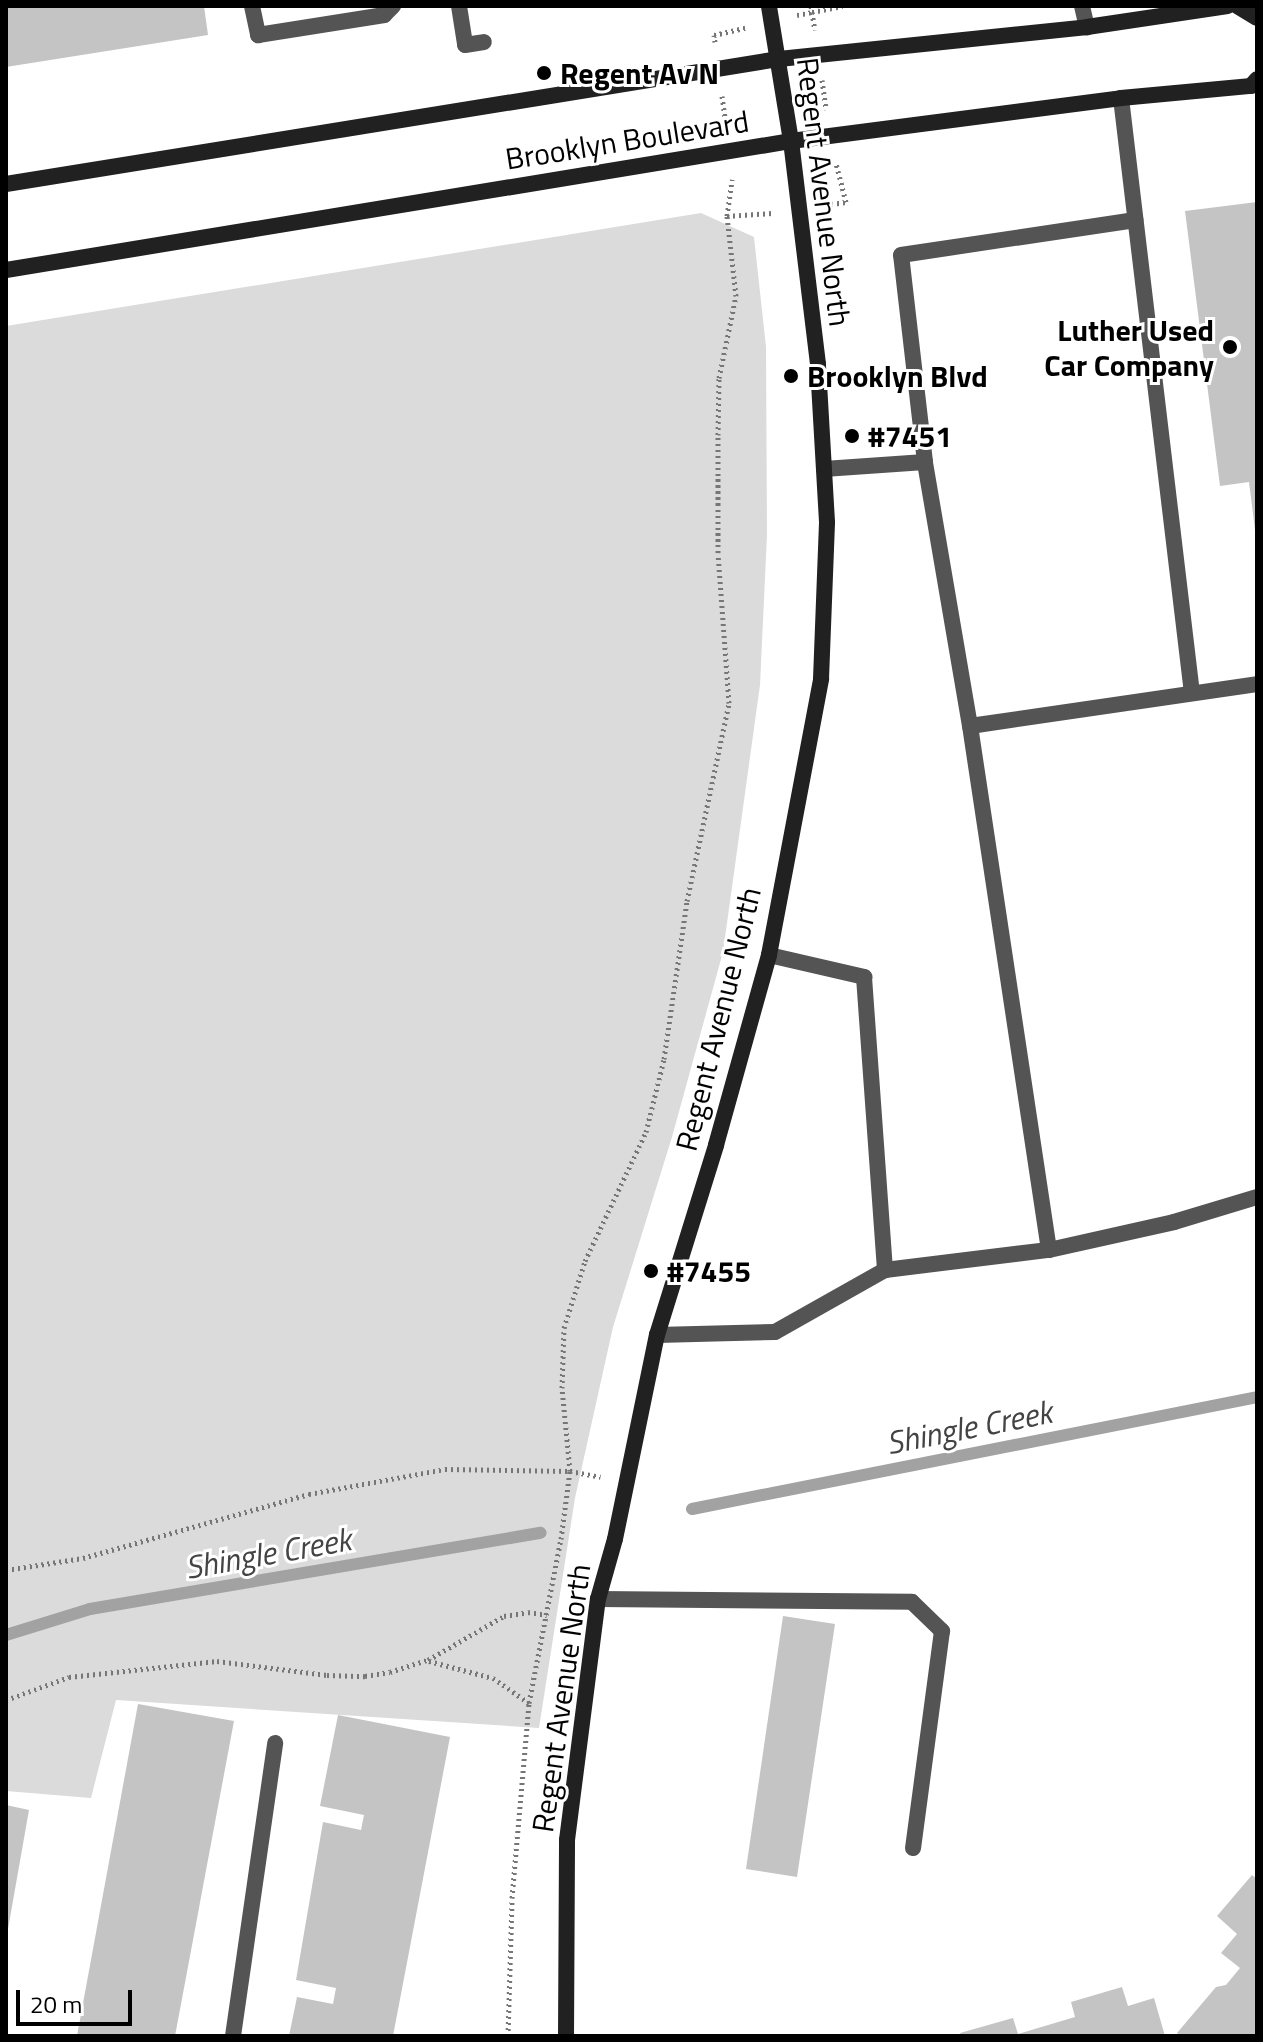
<!DOCTYPE html>
<html>
<head>
<meta charset="utf-8">
<style>
	body { margin:0 }
	#map { position:relative; width:1263px; height:2042px; overflow:hidden; background:#fff; font-family:"Titillium Web",sans-serif }
	div>[style] { position:absolute }
	[style*='--x'] { left:calc(var(--x)*1px); top:calc(var(--y)*1px); width:calc(var(--w)*1px); rotate:calc(var(--a)*1deg) }
	.green>* { inset:0; background:#dbdbdb }
	.stream>* { height:12px; margin:-6px; padding:0 6px; transform-origin:6px; border-radius:6px; background:#a2a2a2 }
	.building>* { inset:0; background:#c4c4c4 }
	.path>* { height:5px; margin-top:-2.5px; transform-origin:0; background:repeating-linear-gradient(90deg,#767676 0 2px,transparent 0 6px) }
	.lane>* { height:16px; margin:-8px; padding:0 8px; transform-origin:8px; border-radius:8px; background:#545454 }
	.street>* { height:16px; margin:-8px; padding:0 8px; transform-origin:8px; border-radius:8px; background:#545454 }
	.secondary>* { height:16px; margin:-8px; padding:0 8px; transform-origin:8px; border-radius:8px; background:#212121 }
	.dots>* { width:22px; height:22px; translate:-50% -50%; box-sizing:border-box; border:4px solid #fff; border-radius:50% }
	span { translate:-50% -50%; white-space:nowrap; text-align:center; line-height:1.15; -webkit-text-stroke:6px #fff; paint-order:stroke }
	.poi-label { font-size:30px; color:#000; font-weight:700 }
	.left { translate:0 -50%; text-align:left }
	.right { translate:-100% -50%; text-align:right }
	.street-label { font-size:30px; color:#000 }
	.water-label { font-size:32px; color:#434343; font-style:italic }
	.frame { position:absolute; inset:0; border:8px solid #000; pointer-events:none }
	.scale { position:absolute; left:16px; top:1990px; width:116px; height:36px; box-sizing:border-box; border:4px solid #000; border-top:0; padding-left:10px; font-size:24px; line-height:28px; white-space:nowrap; color:#000; -webkit-text-stroke:6px #fff; paint-order:stroke }
</style>
</head>
<body>
<div id="map">
	<div class="green">
		<div style="clip-path:polygon(701px 213px,754px 237px,766px 347px,767px 535px,760px 685px,723px 952px,672px 1137px,613px 1327px,575px 1498px,539px 1728px,116px 1700px,91px 1798px,6px 1791px,6px 326px)"></div>
	</div>
	<div class="stream">
		<div style="--x:692;--y:1509;--w:576;--a:-11.21"></div>
		<div style="--x:6;--y:1635;--w:88;--a:-17.2"></div>
		<div style="--x:90;--y:1609;--w:457;--a:-9.6"></div>
	</div>
	<div class="building">
		<div style="clip-path:polygon(6px 6px,204px 6px,208px 35px,6px 67px)"></div>
		<div style="clip-path:polygon(1257px 202px,1257px 530px,1255px 530px,1249px 482px,1220px 486px,1185px 211px)"></div>
		<div style="clip-path:polygon(783px 1616px,835px 1624px,797px 1877px,746px 1869px)"></div>
		<div style="clip-path:polygon(138px 1704px,234px 1721px,175px 2036px,77px 2036px)"></div>
		<div style="clip-path:polygon(338px 1715px,450px 1737px,393px 2036px,289px 2036px,297px 1997px,333px 2004px,336px 1988px,296px 1980px,323px 1822px,361px 1830px,364px 1815px,320px 1806px)"></div>
		<div style="clip-path:polygon(6px 1805px,29px 1810px,8px 1929px,6px 1928px)"></div>
		<div style="clip-path:polygon(1252px 1875px,1257px 1879px,1257px 2036px,1180px 2036px,1177px 2033px,1216px 1987px,1226px 1985px,1240px 1968px,1221px 1953px,1237px 1934px,1217px 1916px)"></div>
		<div style="clip-path:polygon(1122px 1987px,1128px 2006px,1154px 1998px,1165px 2036px,961px 2036px,960px 2033px,1013px 2018px,1018px 2034px,1075px 2017px,1071px 2002px)"></div>
	</div>
	<div class="path">
		<div style="--x:811;--y:6;--w:6;--a:81"></div>
		<div style="--x:812;--y:12;--w:31;--a:-11"></div>
		<div style="--x:797;--y:15;--w:15;--a:-11"></div>
		<div style="--x:812;--y:12;--w:18;--a:81"></div>
		<div style="--x:715;--y:42;--w:7;--a:-98"></div>
		<div style="--x:714;--y:35;--w:32;--a:-13"></div>
		<div style="--x:822;--y:80;--w:30;--a:82"></div>
		<div style="--x:722;--y:96;--w:29;--a:82"></div>
		<div style="--x:825;--y:205;--w:21;--a:-8"></div>
		<div style="--x:846;--y:202;--w:40;--a:-104.4"></div>
		<div style="--x:727;--y:216;--w:45;--a:-3.8"></div>
		<div style="--x:6;--y:1570;--w:78;--a:-8.9"></div>
		<div style="--x:83;--y:1558;--w:235;--a:-15.8"></div>
		<div style="--x:309;--y:1494;--w:138;--a:-10.4"></div>
		<div style="--x:445;--y:1469;--w:125;--a:0.9"></div>
		<div style="--x:570;--y:1471;--w:31;--a:11"></div>
		<div style="--x:429;--y:1661;--w:66;--a:14.9"></div>
		<div style="--x:493;--y:1678;--w:44;--a:34.8"></div>
		<div style="--x:6;--y:1700;--w:67;--a:-20.1"></div>
		<div style="--x:69;--y:1677;--w:149;--a:-6.2"></div>
		<div style="--x:217;--y:1661;--w:111;--a:7.3"></div>
		<div style="--x:327;--y:1675;--w:38;--a:2"></div>
		<div style="--x:365;--y:1676;--w:25;--a:-9"></div>
		<div style="--x:390;--y:1672;--w:40;--a:-18"></div>
		<div style="--x:428;--y:1660;--w:88;--a:-30.1"></div>
		<div style="--x:504;--y:1616;--w:24;--a:-9"></div>
		<div style="--x:528;--y:1612;--w:19;--a:9"></div>
		<div style="--x:508;--y:2036;--w:138;--a:-88.3"></div>
		<div style="--x:512;--y:1898;--w:196;--a:-85"></div>
		<div style="--x:529;--y:1703;--w:167;--a:-79"></div>
		<div style="--x:561;--y:1539;--w:69;--a:-82.5"></div>
		<div style="--x:570;--y:1471;--w:83;--a:-95.5"></div>
		<div style="--x:562;--y:1388;--w:60;--a:-88.1"></div>
		<div style="--x:564;--y:1328;--w:70;--a:-72.6"></div>
		<div style="--x:585;--y:1261;--w:143;--a:-64.7"></div>
		<div style="--x:646;--y:1132;--w:75;--a:-76.1"></div>
		<div style="--x:664;--y:1059;--w:160;--a:-81.7"></div>
		<div style="--x:687;--y:901;--w:202;--a:-78"></div>
		<div style="--x:729;--y:703;--w:150;--a:-94.2"></div>
		<div style="--x:718;--y:553;--w:118;--a:-90"></div>
		<div style="--x:718;--y:435;--w:57;--a:-89"></div>
		<div style="--x:719;--y:378;--w:84;--a:-78.3"></div>
		<div style="--x:736;--y:296;--w:81;--a:-96.4"></div>
		<div style="--x:727;--y:216;--w:37;--a:-82"></div>
	</div>
	<div class="lane">
		<div style="--x:252;--y:6;--w:30;--a:78"></div>
		<div style="--x:258;--y:35;--w:128;--a:-9"></div>
		<div style="--x:384;--y:15;--w:13;--a:-45"></div>
		<div style="--x:459;--y:6;--w:39;--a:81"></div>
		<div style="--x:465;--y:45;--w:19;--a:-9"></div>
		<div style="--x:1082;--y:6;--w:22;--a:77"></div>
		<div style="--x:1121;--y:98;--w:599;--a:83.2"></div>
		<div style="--x:824;--y:469;--w:101;--a:-4"></div>
		<div style="--x:970;--y:726;--w:290;--a:-8.3"></div>
		<div style="--x:769;--y:955;--w:98;--a:13"></div>
		<div style="--x:864;--y:977;--w:294;--a:85.9"></div>
		<div style="--x:885;--y:1270;--w:165;--a:-7"></div>
		<div style="--x:1049;--y:1250;--w:128;--a:-12.6"></div>
		<div style="--x:1174;--y:1222;--w:87;--a:-16.8"></div>
		<div style="--x:1049;--y:1250;--w:530;--a:-98.57"></div>
		<div style="--x:970;--y:726;--w:268;--a:-99.7"></div>
		<div style="--x:925;--y:462;--w:208;--a:-96.6"></div>
		<div style="--x:901;--y:255;--w:237;--a:-8.5"></div>
		<div style="--x:657;--y:1335;--w:118;--a:-1.5"></div>
		<div style="--x:775;--y:1332;--w:126;--a:-29.4"></div>
		<div style="--x:598;--y:1599;--w:314;--a:0.5"></div>
		<div style="--x:912;--y:1602;--w:42;--a:44"></div>
		<div style="--x:942;--y:1631;--w:219;--a:97.6"></div>
	</div>
	<div class="street">
		<div style="--x:233;--y:2036;--w:296;--a:-81.8"></div>
	</div>
	<div class="secondary">
		<div style="--x:1237;--y:6;--w:23;--a:31"></div>
		<div style="--x:6;--y:184;--w:783;--a:-9.19"></div>
		<div style="--x:779;--y:59;--w:310;--a:-5.9"></div>
		<div style="--x:1087;--y:27;--w:142;--a:-8.5"></div>
		<div style="--x:6;--y:270;--w:796;--a:-9.33"></div>
		<div style="--x:791;--y:141;--w:333;--a:-7.4"></div>
		<div style="--x:1121;--y:98;--w:131;--a:-5.3"></div>
		<div style="--x:1251;--y:86;--w:9;--a:-49"></div>
		<div style="--x:566;--y:2036;--w:196;--a:-89.7"></div>
		<div style="--x:567;--y:1840;--w:243;--a:-82.7"></div>
		<div style="--x:598;--y:1599;--w:62;--a:-74.2"></div>
		<div style="--x:615;--y:1539;--w:208;--a:-78.4"></div>
		<div style="--x:657;--y:1335;--w:199;--a:-72.7"></div>
		<div style="--x:716;--y:1145;--w:197;--a:-74.4"></div>
		<div style="--x:769;--y:955;--w:281;--a:-79.3"></div>
		<div style="--x:821;--y:679;--w:157;--a:-87.8"></div>
		<div style="--x:827;--y:522;--w:158;--a:-93.3"></div>
		<div style="--x:818;--y:364;--w:225;--a:-96.9"></div>
		<div style="--x:791;--y:141;--w:137;--a:-99.3"></div>
	</div>
	<div class="dots">
		<div style="left:544px;top:73px;background:#000"></div>
		<div style="left:1230px;top:347px;background:#000"></div>
		<div style="left:791px;top:376px;background:#000"></div>
		<div style="left:852px;top:436px;background:#000"></div>
		<div style="left:651px;top:1271px;background:#000"></div>
	</div>
	<div class="poi-label">
		<span class="left" style="left:560px;top:73px">Regent Av N</span>
		<span class="right" style="left:1214px;top:347px">Luther Used<br>Car Company</span>
		<span class="left" style="left:807px;top:376px">Brooklyn Blvd</span>
		<span class="left" style="left:868px;top:436px">#7451</span>
		<span class="left" style="left:667px;top:1271px">#7455</span>
	</div>
	<div class="street-label">
		<span style="left:627px;top:140px;rotate:-9deg">Brooklyn Boulevard</span>
		<span style="left:824px;top:192px;rotate:83deg">Regent Avenue North</span>
		<span style="left:718px;top:1019px;rotate:-76deg">Regent Avenue North</span>
		<span style="left:561px;top:1698px;rotate:-82deg">Regent Avenue North</span>
	</div>
	<div class="water-label">
		<span style="left:969px;top:1427px;rotate:-11deg">Shingle Creek</span>
		<span style="left:268px;top:1553px;rotate:-10deg">Shingle Creek</span>
	</div>
	<div class="frame"></div>
	<div class="scale">20 m</div>
</div>
</body>
</html>
